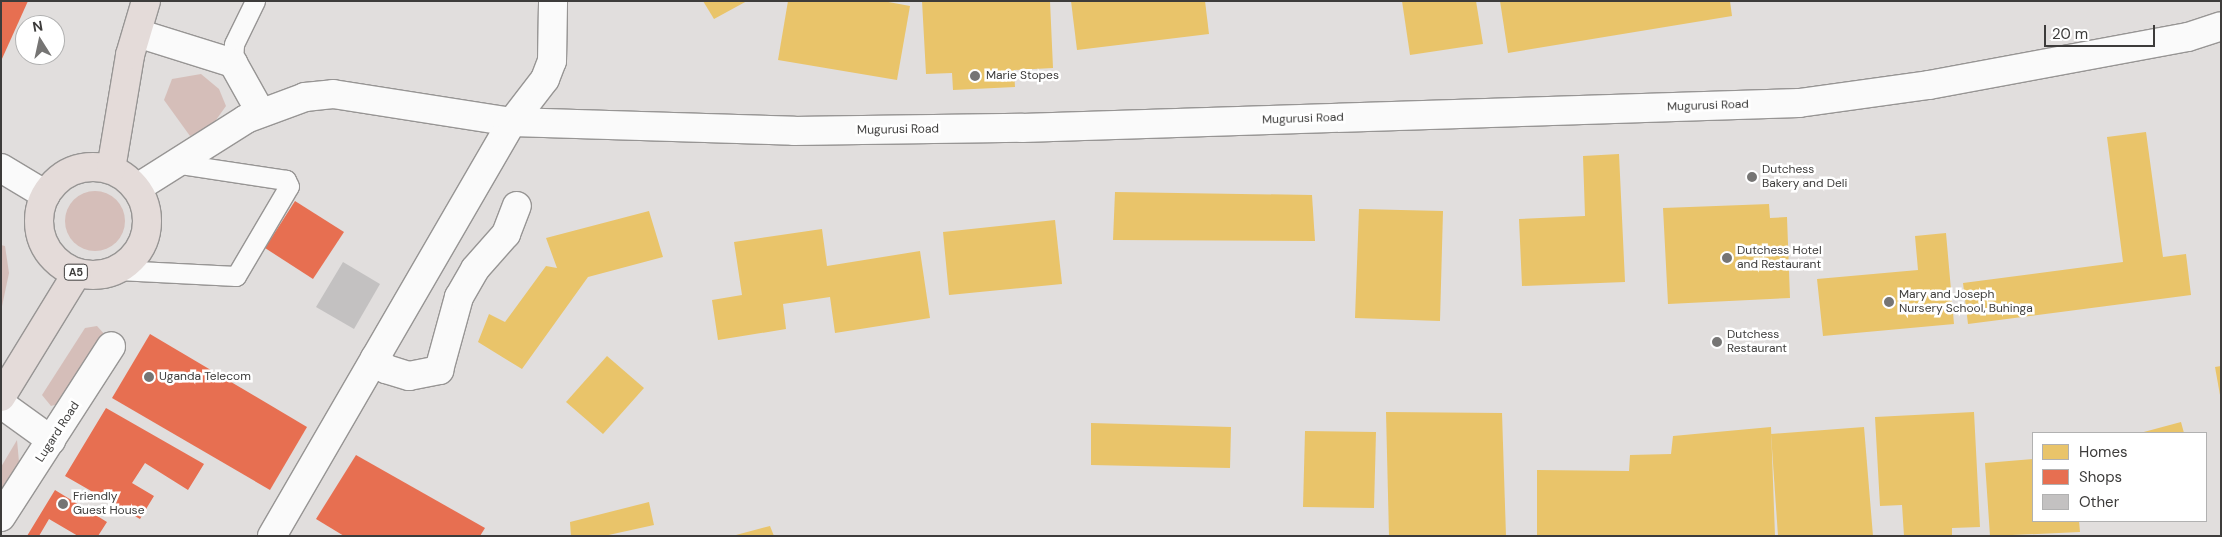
<!DOCTYPE html>
<html>
<head>
<meta charset="utf-8">
<style>
	body { margin:0 }
	#map { position:relative; width:2222px; height:537px; overflow:hidden; background:#e1dedd; font-family:"DM Sans",sans-serif }
	div>[style] { position:absolute }
	[style*='--x'] { left:calc(var(--x)*1px); top:calc(var(--y)*1px); width:calc(var(--w)*1px); rotate:calc(var(--a)*1deg) }
	.green>* { inset:0; background:#d5beb9 }
	.round { border-radius:50% }
	.homes>* { inset:0; background:#e9c46a }
	.shops>* { inset:0; background:#e76f51 }
	.building>* { inset:0; background:#c3c1c1 }
	.roads { filter:drop-shadow(1px 0 #979594) drop-shadow(-1px 0 #979594) drop-shadow(0 1px #979594) drop-shadow(0 -1px #979594) }
	.lane>* { height:19px; margin:-9.5px; padding:0 9.5px; transform-origin:9.5px; border-radius:9.5px; background:#fafafa }
	.street>* { height:28px; margin:-14px; padding:0 14px; transform-origin:14px; border-radius:14px; background:#fafafa }
	.highway>* { height:28px; margin:-14px; padding:0 14px; transform-origin:14px; border-radius:14px; background:#e4dbd9 }
	.highway>.ring { margin:-14px; padding:0; box-sizing:content-box; background:none; border:28px solid #e4dbd9; border-radius:50% }
	.dots>* { width:14px; height:14px; translate:-50% -50%; box-sizing:border-box; border:2px solid #fff; border-radius:50% }
	span { translate:-50% -50%; white-space:nowrap; text-align:center; line-height:1.15; -webkit-text-stroke:5px #fff; paint-order:stroke }
	.shield-label span { padding:1px 4px; background:#fff; border:1px solid; border-radius:4px; -webkit-text-stroke-width:0 }
	.shield-label { font-size:11px; color:#3d3c3b; font-weight:700 }
	.poi-label { font-size:12px; color:#3d3c3b }
	.left { translate:0 -50%; text-align:left }
	.street-label { font-size:12px; color:#3d3c3b }
	.frame { position:absolute; inset:0; border:2px solid #3d3c3b; pointer-events:none }
	.legend { position:absolute; left:2032px; top:432px; width:175px; height:90px; box-sizing:border-box; background:#fff; border:1px solid #b1b1b1; margin:0; padding:6px 9px; list-style:none; font-size:15px; color:#3d3c3b }
	.legend li { display:flex; align-items:center; gap:10px; height:25px }
	.legend b { width:25px; border:1px solid #b1b1b1 }
	.north { position:absolute; left:15px; top:15px; width:50px; height:50px; box-sizing:border-box; background:#fff; border:1px solid #b1b1b1; border-radius:50%; rotate:350deg; font-size:14px; font-weight:700; line-height:20px; text-align:center; color:#3d3c3b }
	.north::after { content:''; display:block; margin:auto; width:18px; height:22px; background:#767574; clip-path:polygon(50% 0,100% 100%,50% 72%,0 100%) }
	.scale { position:absolute; left:2044px; top:25px; width:111px; height:22px; box-sizing:border-box; border:2px solid #3d3c3b; border-top:0; padding-left:6px; font-size:15px; line-height:18px; white-space:nowrap; color:#3d3c3b; -webkit-text-stroke:4px #fff; paint-order:stroke }
</style>
</head>
<body>
<div id="map">
	<div class="green">
		<div style="clip-path:polygon(201px 74px,219px 89px,226px 106px,211px 127px,190px 136px,164px 100px,172px 79px)"></div>
		<div class="round" style="left:65px;top:191px;width:60px;height:60px"></div>
		<div style="clip-path:polygon(1px 245px,5px 246px,9px 273px,1px 311px)"></div>
		<div style="clip-path:polygon(97px 326px,106px 336px,65px 402px,51px 406px,42px 395px,85px 328px)"></div>
		<div style="clip-path:polygon(17px 440px,20px 473px,1px 512px,1px 467px)"></div>
	</div>
	<div class="homes">
		<div style="clip-path:polygon(703px 1px,747px 1px,714px 19px)"></div>
		<div style="clip-path:polygon(788px 1px,883px 1px,910px 6px,897px 80px,778px 60px)"></div>
		<div style="clip-path:polygon(922px 1px,1050px 1px,1053px 68px,1014px 70px,1015px 87px,953px 90px,952px 73px,926px 74px)"></div>
		<div style="clip-path:polygon(1071px 1px,1205px 1px,1209px 34px,1077px 50px)"></div>
		<div style="clip-path:polygon(1402px 1px,1476px 1px,1483px 44px,1410px 55px)"></div>
		<div style="clip-path:polygon(1500px 1px,1730px 1px,1732px 16px,1508px 53px)"></div>
		<div style="clip-path:polygon(2146px 132px,2163px 257px,2186px 254px,2191px 295px,1968px 324px,1963px 283px,2123px 262px,2107px 137px)"></div>
		<div style="clip-path:polygon(1619px 154px,1625px 282px,1522px 286px,1519px 219px,1585px 216px,1583px 156px)"></div>
		<div style="clip-path:polygon(1115px 192px,1312px 195px,1315px 241px,1113px 240px)"></div>
		<div style="clip-path:polygon(1769px 204px,1770px 218px,1787px 217px,1790px 298px,1668px 304px,1663px 208px)"></div>
		<div style="clip-path:polygon(1359px 209px,1443px 211px,1440px 321px,1355px 318px)"></div>
		<div style="clip-path:polygon(649px 211px,663px 257px,588px 277px,522px 369px,478px 342px,489px 314px,505px 322px,546px 266px,557px 268px,546px 238px)"></div>
		<div style="clip-path:polygon(1055px 220px,1062px 284px,949px 295px,943px 232px)"></div>
		<div style="clip-path:polygon(822px 229px,827px 266px,920px 251px,930px 318px,835px 333px,830px 297px,783px 304px,786px 329px,718px 340px,712px 300px,742px 295px,734px 242px)"></div>
		<div style="clip-path:polygon(1946px 233px,1954px 324px,1823px 336px,1817px 279px,1918px 270px,1915px 236px)"></div>
		<div style="clip-path:polygon(607px 356px,644px 388px,603px 434px,566px 402px)"></div>
		<div style="clip-path:polygon(2221px 366px,2221px 395px,2220px 395px,2215px 367px)"></div>
		<div style="clip-path:polygon(1386px 412px,1502px 413px,1506px 536px,1389px 536px)"></div>
		<div style="clip-path:polygon(1974px 412px,1980px 527px,1952px 528px,1952px 536px,1904px 536px,1902px 505px,1880px 506px,1875px 417px)"></div>
		<div style="clip-path:polygon(2181px 422px,2184px 433px,2140px 433px)"></div>
		<div style="clip-path:polygon(1091px 423px,1231px 427px,1230px 468px,1091px 465px)"></div>
		<div style="clip-path:polygon(1771px 427px,1775px 536px,1537px 536px,1537px 470px,1629px 471px,1630px 455px,1671px 454px,1673px 436px)"></div>
		<div style="clip-path:polygon(1864px 427px,1873px 536px,1778px 536px,1771px 434px)"></div>
		<div style="clip-path:polygon(1305px 431px,1376px 432px,1374px 508px,1303px 507px)"></div>
		<div style="clip-path:polygon(2033px 459px,2033px 521px,2079px 521px,2080px 532px,1990px 536px,1985px 463px)"></div>
		<div style="clip-path:polygon(649px 502px,654px 525px,604px 536px,571px 536px,570px 522px)"></div>
		<div style="clip-path:polygon(770px 526px,774px 536px,736px 536px,736px 535px)"></div>
	</div>
	<div class="shops">
		<div style="clip-path:polygon(1px 1px,28px 1px,1px 61px)"></div>
		<div style="clip-path:polygon(295px 201px,344px 232px,313px 279px,265px 248px)"></div>
		<div style="clip-path:polygon(150px 334px,307px 427px,270px 490px,112px 398px)"></div>
		<div style="clip-path:polygon(106px 408px,204px 464px,188px 490px,145px 463px,132px 483px,154px 496px,140px 519px,65px 476px)"></div>
		<div style="clip-path:polygon(356px 455px,485px 528px,480px 536px,344px 536px,316px 519px)"></div>
		<div style="clip-path:polygon(55px 490px,107px 522px,98px 536px,78px 536px,49px 519px,39px 536px,27px 536px)"></div>
	</div>
	<div class="building">
		<div style="clip-path:polygon(343px 262px,380px 284px,354px 329px,316px 307px)"></div>
	</div>
	<div class="roads">
		<div class="lane">
			<div style="--x:233;--y:63;--w:19;--a:-87"></div>
			<div style="--x:234;--y:44;--w:48;--a:-64"></div>
			<div style="--x:118;--y:270;--w:118;--a:2.9"></div>
			<div style="--x:236;--y:276;--w:104;--a:-59.5"></div>
			<div style="--x:289;--y:186;--w:7;--a:-117"></div>
			<div style="--x:286;--y:180;--w:113;--a:-171.4"></div>
		</div>
		<div class="street">
			<div style="--x:137;--y:33;--w:101;--a:17.4"></div>
			<div style="--x:233;--y:63;--w:57;--a:60.8"></div>
			<div style="--x:1;--y:168;--w:52;--a:31"></div>
			<div style="--x:137;--y:188;--w:129;--a:-32.3"></div>
			<div style="--x:246;--y:119;--w:63;--a:-20.4"></div>
			<div style="--x:305;--y:97;--w:28;--a:-6"></div>
			<div style="--x:333;--y:94;--w:181;--a:8.9"></div>
			<div style="--x:512;--y:122;--w:282;--a:1.8"></div>
			<div style="--x:794;--y:131;--w:228;--a:-0.8"></div>
			<div style="--x:1022;--y:128;--w:777;--a:-1.84"></div>
			<div style="--x:1799;--y:103;--w:131;--a:-7.9"></div>
			<div style="--x:1929;--y:85;--w:263;--a:-10.5"></div>
			<div style="--x:2188;--y:37;--w:35;--a:-18"></div>
			<div style="--x:375;--y:358;--w:16;--a:45"></div>
			<div style="--x:386;--y:369;--w:24;--a:17"></div>
			<div style="--x:409;--y:376;--w:31;--a:-11"></div>
			<div style="--x:439;--y:370;--w:76;--a:-74.7"></div>
			<div style="--x:459;--y:297;--w:32;--a:-60"></div>
			<div style="--x:475;--y:269;--w:47;--a:-48.5"></div>
			<div style="--x:506;--y:234;--w:30;--a:-69"></div>
			<div style="--x:1;--y:404;--w:62;--a:35.8"></div>
			<div style="--x:1;--y:517;--w:203;--a:-57.2"></div>
			<div style="--x:272;--y:536;--w:479;--a:-59.9"></div>
			<div style="--x:512;--y:122;--w:54;--a:-52.5"></div>
			<div style="--x:545;--y:79;--w:19;--a:-69"></div>
			<div style="--x:552;--y:61;--w:60;--a:-89"></div>
		</div>
		<div class="highway">
			<div class="ring" style="left:39px;top:167px;width:80px;height:80px"></div>
			<div style="--x:111;--y:169;--w:116;--a:-80.5"></div>
			<div style="--x:130;--y:55;--w:56;--a:-73.5"></div>
			<div style="--x:1;--y:397;--w:145;--a:-58.5"></div>
		</div>
	</div>
	<div class="dots">
		<div style="left:975px;top:76px;background:#767574"></div>
		<div style="left:1752px;top:177px;background:#767574"></div>
		<div style="left:1727px;top:258px;background:#767574"></div>
		<div style="left:1889px;top:302px;background:#767574"></div>
		<div style="left:1717px;top:342px;background:#767574"></div>
		<div style="left:149px;top:377px;background:#767574"></div>
		<div style="left:63px;top:504px;background:#767574"></div>
	</div>
	<div class="shield-label">
		<span style="left:76px;top:272px">A5</span>
	</div>
	<div class="poi-label">
		<span class="left" style="left:986px;top:76px">Marie Stopes</span>
		<span class="left" style="left:1762px;top:177px">Dutchess<br>Bakery and Deli</span>
		<span class="left" style="left:1737px;top:258px">Dutchess Hotel<br>and Restaurant</span>
		<span class="left" style="left:1899px;top:302px">Mary and Joseph<br>Nursery School, Buhinga</span>
		<span class="left" style="left:1727px;top:342px">Dutchess<br>Restaurant</span>
		<span class="left" style="left:159px;top:377px">Uganda Telecom</span>
		<span class="left" style="left:73px;top:504px">Friendly<br>Guest House</span>
	</div>
	<div class="street-label">
		<span style="left:1708px;top:106px;rotate:-2deg">Mugurusi Road</span>
		<span style="left:1303px;top:119px;rotate:-2deg">Mugurusi Road</span>
		<span style="left:898px;top:130px;rotate:-1deg">Mugurusi Road</span>
		<span style="left:58px;top:432px;rotate:-57deg">Lugard Road</span>
	</div>
	<div class="frame"></div>
	<ul class="legend">
	<li><b style="height:14px;background:#e9c46a"></b>Homes</li>
	<li><b style="height:14px;background:#e76f51"></b>Shops</li>
	<li><b style="height:14px;background:#c3c1c1"></b>Other</li>
	</ul>
	<div class="north">N</div>
	<div class="scale">20 m</div>
</div>
</body>
</html>
